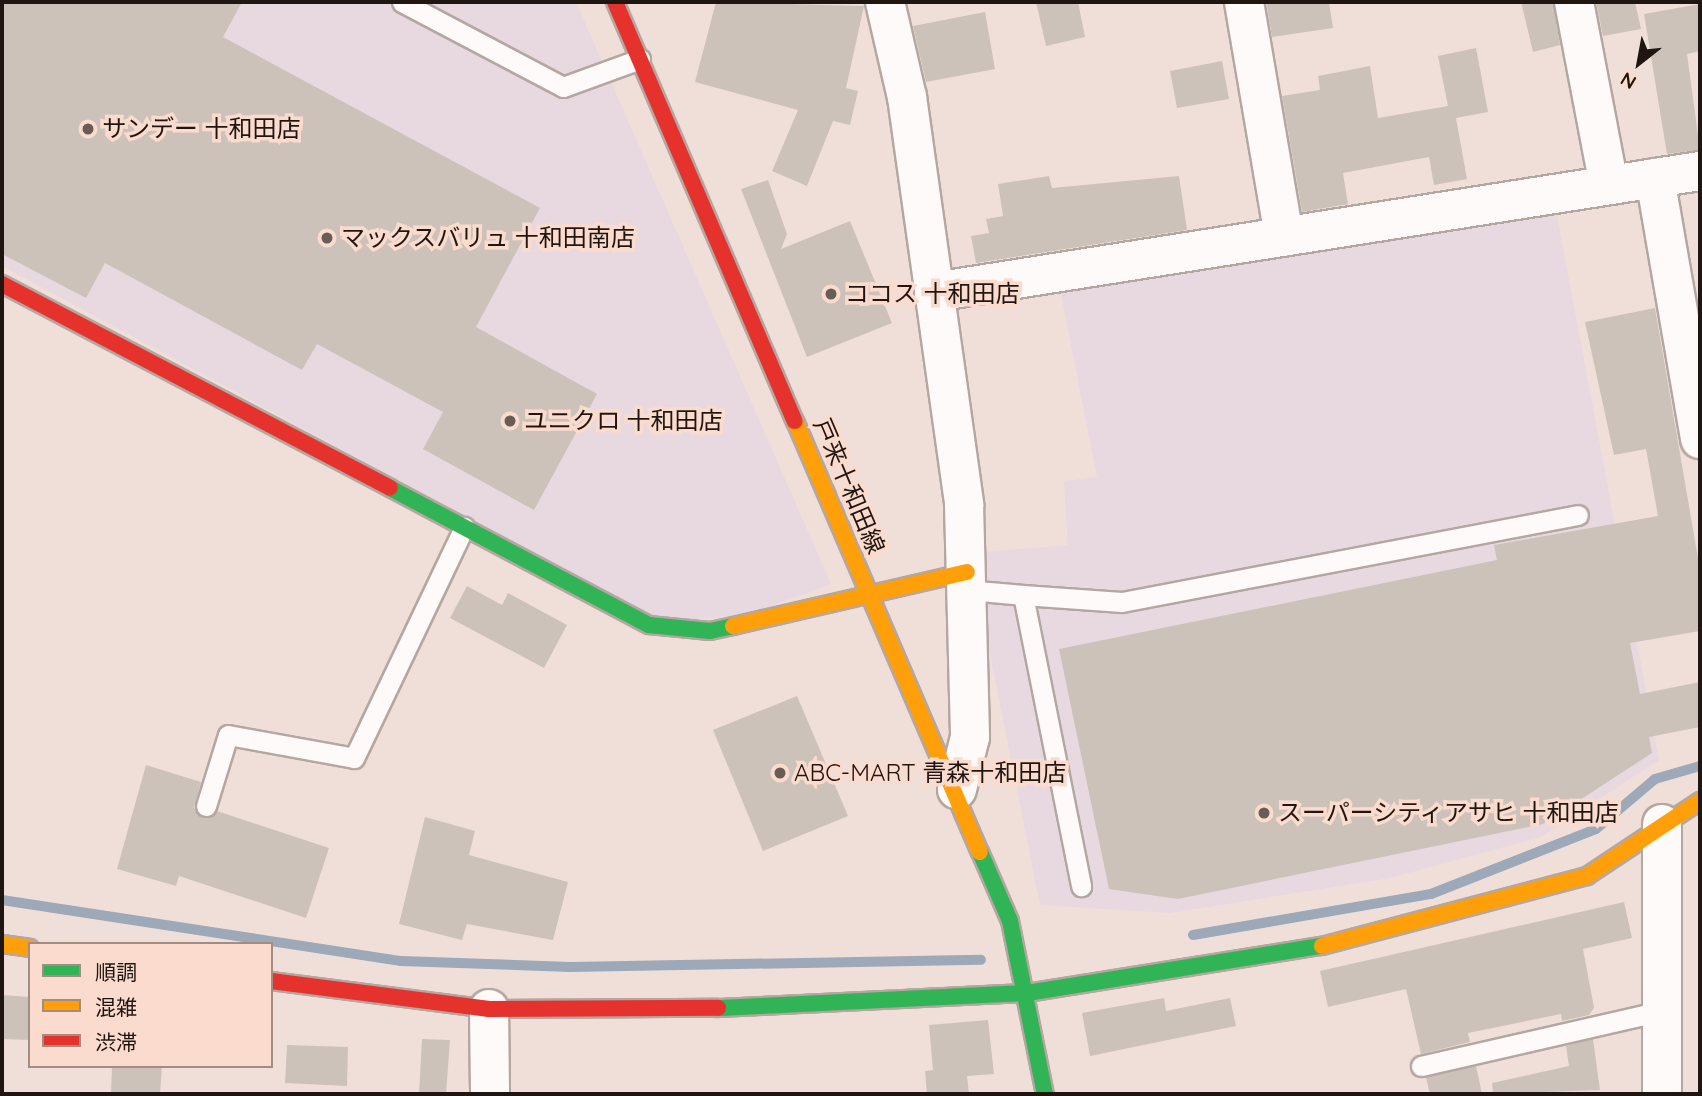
<!DOCTYPE html>
<html>
<head>
<meta charset="utf-8">
<style>
	body { margin:0 }
	#map { position:relative; width:1702px; height:1096px; overflow:hidden; background:#f0dfd8; font-family:Quicksand,"Noto Sans JP",sans-serif }
	div>[style] { position:absolute }
	[style*='--x'] { left:calc(var(--x)*1px); top:calc(var(--y)*1px); width:calc(var(--w)*1px); rotate:calc(var(--a)*1deg) }
	.commercial>* { inset:0; background:#e8d8e0 }
	.stream>* { height:10px; margin:-5px; padding:0 5px; transform-origin:5px; border-radius:5px; background:#9da8b8 }
	.building>* { inset:0; background:#cdc2ba }
	.roads { filter:drop-shadow(2px 0 #b4a7a1) drop-shadow(-2px 0 #b4a7a1) drop-shadow(0 2px #b4a7a1) drop-shadow(0 -2px #b4a7a1) }
	.lane>* { height:19px; margin:-9.5px; padding:0 9.5px; transform-origin:9.5px; border-radius:9.5px; background:#fdfaf9 }
	.street>* { height:38px; margin:-19px; padding:0 19px; transform-origin:19px; border-radius:19px; background:#fdfaf9 }
	.fast>* { height:16px; margin:-8px; padding:0 8px; transform-origin:8px; border-radius:8px; background:#30b455 }
	.slow>* { height:16px; margin:-8px; padding:0 8px; transform-origin:8px; border-radius:8px; background:#ff9f0a }
	.jam>* { height:16px; margin:-8px; padding:0 8px; transform-origin:8px; border-radius:8px; background:#e5322d }
	.dots>* { width:19px; height:19px; translate:-50% -50%; box-sizing:border-box; border:4px solid #fadbcd; border-radius:50% }
	span { translate:-50% -50%; white-space:nowrap; text-align:center; line-height:1.15; -webkit-text-stroke:7px #fadbcd; paint-order:stroke }
	.poi-label { font-size:24px; color:#201611 }
	.left { translate:0 -50%; text-align:left }
	.street-label { font-size:24px; color:#201611 }
	.frame { position:absolute; inset:0; border:4px solid #201611; pointer-events:none }
	.legend { position:absolute; left:28px; top:942px; width:245px; height:126px; box-sizing:border-box; background:#fadbcd; border:2px solid #a38c82; margin:0; padding:9px 12px; list-style:none; font-size:21px; color:#201611 }
	.legend li { display:flex; align-items:center; gap:14px; height:35px }
	.legend b { width:35px; border:2px solid #a38c82 }
	.north { position:absolute; left:1604px; top:28px; width:70px; height:70px; -webkit-text-stroke:5px #fadbcd; paint-order:stroke; rotate:211deg; font-size:19px; font-weight:700; line-height:28px; text-align:center; color:#201611 }
	.north::after { content:''; display:block; margin:auto; width:24px; height:32px; background:#201611; clip-path:polygon(50% 0,100% 100%,50% 72%,0 100%) }
</style>
</head>
<body>
<div id="map">
	<div class="commercial">
		<div style="clip-path:polygon(2px 2px,576px 2px,831px 584px,742px 617px,658px 620px,2px 266px)"></div>
		<div style="clip-path:polygon(1555px 205px,1659px 760px,1541px 837px,1390px 878px,1170px 913px,1040px 905px,985px 629px,983px 552px,1068px 545px,1064px 481px,1097px 477px,1059px 284px)"></div>
	</div>
	<div class="stream">
		<div style="--x:2;--y:900;--w:404;--a:8.7"></div>
		<div style="--x:401;--y:961;--w:169;--a:2"></div>
		<div style="--x:570;--y:967;--w:411;--a:-1"></div>
		<div style="--x:1193;--y:935;--w:242;--a:-9.8"></div>
		<div style="--x:1431;--y:894;--w:177;--a:-21.5"></div>
		<div style="--x:1596;--y:829;--w:77;--a:-40.3"></div>
		<div style="--x:1655;--y:779;--w:47;--a:-16.1"></div>
	</div>
	<div class="building">
		<div style="clip-path:polygon(2px 2px,242px 2px,223px 37px,540px 208px,476px 327px,597px 394px,534px 510px,423px 449px,443px 412px,317px 344px,302px 370px,105px 263px,86px 298px,2px 254px)"></div>
		<div style="clip-path:polygon(716px 2px,864px 6px,846px 88px,858px 91px,850px 125px,833px 121px,807px 186px,772px 171px,798px 110px,695px 82px)"></div>
		<div style="clip-path:polygon(1036px 2px,1078px 2px,1085px 37px,1046px 46px)"></div>
		<div style="clip-path:polygon(1266px 2px,1329px 2px,1333px 28px,1272px 37px)"></div>
		<div style="clip-path:polygon(1521px 2px,1553px 2px,1560px 45px,1533px 52px)"></div>
		<div style="clip-path:polygon(1596px 2px,1635px 2px,1641px 29px,1603px 36px)"></div>
		<div style="clip-path:polygon(1700px 4px,1700px 51px,1687px 54px,1700px 150px,1667px 154px,1644px 14px)"></div>
		<div style="clip-path:polygon(985px 12px,995px 69px,926px 82px,913px 26px)"></div>
		<div style="clip-path:polygon(1476px 48px,1488px 112px,1456px 118px,1467px 179px,1434px 185px,1429px 157px,1343px 173px,1348px 204px,1302px 212px,1282px 96px,1320px 90px,1318px 76px,1370px 66px,1378px 118px,1448px 106px,1438px 56px)"></div>
		<div style="clip-path:polygon(1222px 61px,1229px 99px,1177px 108px,1170px 71px)"></div>
		<div style="clip-path:polygon(1049px 176px,1052px 188px,1179px 176px,1187px 230px,976px 263px,971px 236px,989px 233px,986px 219px,1003px 216px,998px 184px)"></div>
		<div style="clip-path:polygon(768px 180px,787px 234px,781px 249px,850px 221px,892px 323px,807px 357px,741px 189px)"></div>
		<div style="clip-path:polygon(1655px 308px,1700px 570px,1700px 631px,1630px 643px,1640px 694px,1700px 682px,1700px 727px,1649px 737px,1652px 753px,1543px 824px,1178px 899px,1109px 889px,1059px 649px,1497px 560px,1494px 545px,1658px 516px,1646px 449px,1614px 455px,1585px 322px)"></div>
		<div style="clip-path:polygon(467px 586px,502px 605px,508px 593px,567px 625px,544px 668px,450px 618px)"></div>
		<div style="clip-path:polygon(797px 696px,848px 816px,763px 851px,713px 730px)"></div>
		<div style="clip-path:polygon(146px 765px,201px 782px,194px 808px,202px 817px,217px 811px,329px 848px,306px 918px,179px 876px,176px 886px,117px 869px)"></div>
		<div style="clip-path:polygon(425px 817px,475px 831px,469px 855px,568px 882px,553px 940px,467px 924px,462px 940px,399px 924px)"></div>
		<div style="clip-path:polygon(1624px 902px,1632px 938px,1583px 949px,1594px 1008px,1589px 1015px,1562px 1021px,1561px 1014px,1468px 1033px,1470px 1042px,1421px 1054px,1406px 989px,1328px 1007px,1320px 971px)"></div>
		<div style="clip-path:polygon(2px 995px,30px 997px,30px 1040px,2px 1039px)"></div>
		<div style="clip-path:polygon(1164px 998px,1166px 1011px,1230px 998px,1236px 1026px,1090px 1056px,1082px 1013px)"></div>
		<div style="clip-path:polygon(988px 1020px,994px 1074px,967px 1076px,969px 1094px,927px 1094px,925px 1071px,933px 1070px,929px 1025px)"></div>
		<div style="clip-path:polygon(422px 1039px,450px 1040px,446px 1094px,419px 1094px)"></div>
		<div style="clip-path:polygon(1593px 1039px,1600px 1090px,1493px 1094px,1492px 1083px,1569px 1066px,1566px 1046px)"></div>
		<div style="clip-path:polygon(287px 1045px,348px 1047px,347px 1086px,285px 1083px)"></div>
		<div style="clip-path:polygon(112px 1066px,162px 1066px,160px 1094px,111px 1094px)"></div>
		<div style="clip-path:polygon(1476px 1066px,1482px 1094px,1430px 1094px,1426px 1077px)"></div>
	</div>
	<div class="roads">
		<div class="lane">
			<div style="--x:402;--y:2;--w:182;--a:27.8"></div>
			<div style="--x:563;--y:87;--w:82;--a:-20"></div>
			<div style="--x:967;--y:590;--w:56;--a:5.1"></div>
			<div style="--x:1023;--y:595;--w:297;--a:78.7"></div>
			<div style="--x:1023;--y:595;--w:99;--a:4"></div>
			<div style="--x:1122;--y:602;--w:464;--a:-10.8"></div>
			<div style="--x:206;--y:806;--w:74;--a:-72.8"></div>
			<div style="--x:228;--y:735;--w:128;--a:10.3"></div>
			<div style="--x:354;--y:758;--w:256;--a:-64.5"></div>
			<div style="--x:1421;--y:1066;--w:247;--a:-12.9"></div>
		</div>
		<div class="street">
			<div style="--x:885;--y:2;--w:98;--a:77"></div>
			<div style="--x:907;--y:97;--w:412;--a:82"></div>
			<div style="--x:964;--y:505;--w:232;--a:88.5"></div>
			<div style="--x:970;--y:737;--w:54;--a:104"></div>
			<div style="--x:1244;--y:2;--w:238;--a:80.3"></div>
			<div style="--x:1574;--y:2;--w:186;--a:79.2"></div>
			<div style="--x:1655;--y:178;--w:265;--a:80.2"></div>
			<div style="--x:934;--y:292;--w:775;--a:-8.98"></div>
			<div style="--x:1662;--y:824;--w:270;--a:90"></div>
			<div style="--x:489;--y:1009;--w:85;--a:89.3"></div>
		</div>
		<div class="fast">
			<div style="--x:390;--y:488;--w:293;--a:27.9"></div>
			<div style="--x:649;--y:625;--w:61;--a:5.6"></div>
			<div style="--x:710;--y:631;--w:24;--a:-12"></div>
			<div style="--x:980;--y:852;--w:75;--a:66.5"></div>
			<div style="--x:1010;--y:921;--w:177;--a:78.6"></div>
			<div style="--x:718;--y:1008;--w:309;--a:-2.8"></div>
			<div style="--x:1027;--y:993;--w:299;--a:-9.1"></div>
		</div>
		<div class="slow">
			<div style="--x:795;--y:421;--w:469;--a:66.8"></div>
			<div style="--x:733;--y:626;--w:240;--a:-13"></div>
			<div style="--x:2;--y:944;--w:28;--a:8"></div>
			<div style="--x:1322;--y:946;--w:274;--a:-14.8"></div>
			<div style="--x:1587;--y:876;--w:136;--a:-33.6"></div>
		</div>
		<div class="jam">
			<div style="--x:615;--y:2;--w:456;--a:66.8"></div>
			<div style="--x:2;--y:284;--w:438;--a:27.7"></div>
			<div style="--x:271;--y:981;--w:220;--a:7.3"></div>
			<div style="--x:489;--y:1009;--w:229;--a:-0.3"></div>
		</div>
	</div>
	<div class="dots">
		<div style="left:88px;top:129px;background:#695c57"></div>
		<div style="left:327px;top:238px;background:#695c57"></div>
		<div style="left:831px;top:294px;background:#695c57"></div>
		<div style="left:510px;top:421px;background:#695c57"></div>
		<div style="left:780px;top:773px;background:#695c57"></div>
		<div style="left:1264px;top:813px;background:#695c57"></div>
	</div>
	<div class="poi-label">
		<span class="left" style="left:102px;top:129px">サンデー 十和田店</span>
		<span class="left" style="left:341px;top:238px">マックスバリュ 十和田南店</span>
		<span class="left" style="left:845px;top:294px">ココス 十和田店</span>
		<span class="left" style="left:524px;top:421px">ユニクロ 十和田店</span>
		<span class="left" style="left:794px;top:773px">ABC-MART 青森十和田店</span>
		<span class="left" style="left:1278px;top:813px">スーパーシティアサヒ 十和田店</span>
	</div>
	<div class="street-label">
		<span style="left:849px;top:486px;rotate:67deg">戸来十和田線</span>
	</div>
	<div class="frame"></div>
	<ul class="legend">
	<li><b style="height:9px;background:#30b455"></b>順調</li>
	<li><b style="height:9px;background:#ff9f0a"></b>混雑</li>
	<li><b style="height:9px;background:#e5322d"></b>渋滞</li>
	</ul>
	<div class="north">N</div>
</div>
</body>
</html>
